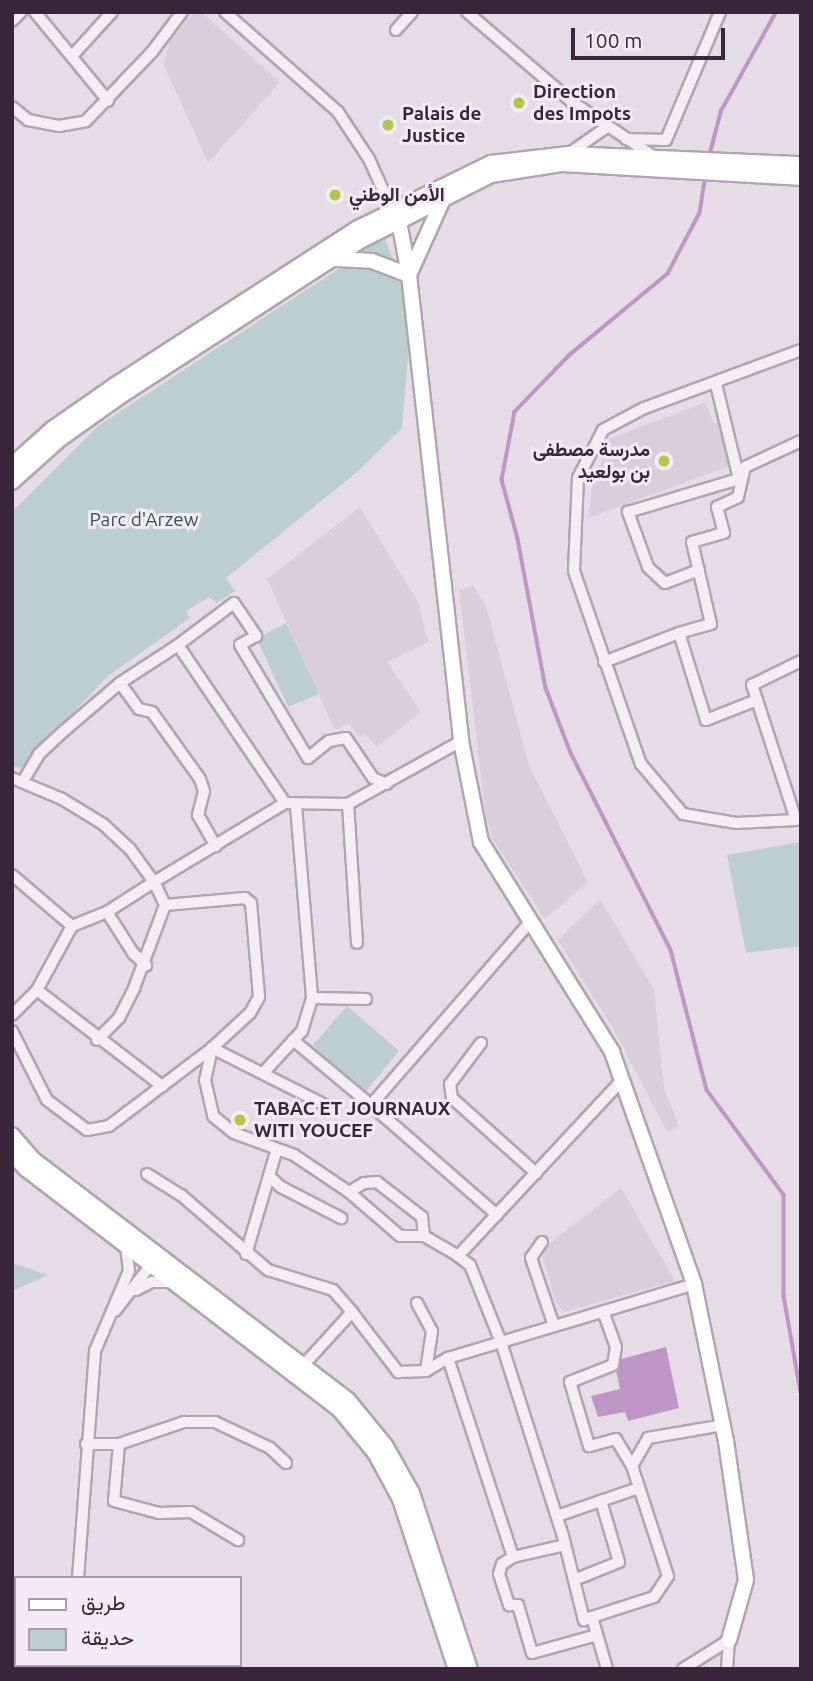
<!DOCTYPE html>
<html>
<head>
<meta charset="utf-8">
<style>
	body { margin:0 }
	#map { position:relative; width:813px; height:1681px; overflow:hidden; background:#e5dce5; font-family:Ubuntu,Vazirmatn,sans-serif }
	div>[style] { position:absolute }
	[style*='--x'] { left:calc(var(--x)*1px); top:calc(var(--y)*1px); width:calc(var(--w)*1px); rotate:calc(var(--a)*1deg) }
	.built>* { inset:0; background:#daceda }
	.green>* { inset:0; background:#bdcecf }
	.water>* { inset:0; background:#be97c5 }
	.stream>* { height:3.5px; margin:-1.75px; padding:0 1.75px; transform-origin:1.75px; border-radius:1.75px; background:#be97c5 }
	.roads { filter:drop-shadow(2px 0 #b2a5b2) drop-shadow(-2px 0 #b2a5b2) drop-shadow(0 2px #b2a5b2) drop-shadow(0 -2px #b2a5b2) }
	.minor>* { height:10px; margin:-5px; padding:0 5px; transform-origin:5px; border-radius:5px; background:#f4eef4 }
	.secondary>* { height:14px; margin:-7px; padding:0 7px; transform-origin:7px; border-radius:7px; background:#fff }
	.dots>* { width:19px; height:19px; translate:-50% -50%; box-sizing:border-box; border:4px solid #f3ebf3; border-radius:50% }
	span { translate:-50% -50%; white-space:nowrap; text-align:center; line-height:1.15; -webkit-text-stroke:6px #f3ebf3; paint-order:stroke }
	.poi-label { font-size:19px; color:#3a263b; font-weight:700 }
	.left { translate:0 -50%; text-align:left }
	.right { translate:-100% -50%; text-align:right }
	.park-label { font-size:19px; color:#345156 }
	.frame { position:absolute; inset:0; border:14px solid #3a263b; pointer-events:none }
	.legend { position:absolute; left:14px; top:1576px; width:228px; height:91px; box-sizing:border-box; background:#f3ebf3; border:2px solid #a99ca9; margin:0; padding:9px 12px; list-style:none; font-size:21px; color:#3a263b }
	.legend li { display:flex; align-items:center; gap:14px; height:35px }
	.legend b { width:35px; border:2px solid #a99ca9 }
	.scale { position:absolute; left:571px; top:28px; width:154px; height:32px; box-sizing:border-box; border:4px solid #3a263b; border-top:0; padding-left:9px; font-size:21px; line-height:24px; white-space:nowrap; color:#3a263b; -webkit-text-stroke:5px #f3ebf3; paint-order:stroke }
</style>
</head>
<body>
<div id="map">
	<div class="built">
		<div style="clip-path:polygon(194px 12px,201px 12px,280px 82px,208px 163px,164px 65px,169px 42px)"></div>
		<div style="clip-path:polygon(706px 402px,713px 423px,719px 423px,730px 466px,588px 518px,592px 487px,609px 439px)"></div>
		<div style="clip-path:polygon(360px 507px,418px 602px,428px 642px,387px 662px,421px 712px,377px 747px,364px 733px,359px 738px,349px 723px,335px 730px,267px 579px)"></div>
		<div style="clip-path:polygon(473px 586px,486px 606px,529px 765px,588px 882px,545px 919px,492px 838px,485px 811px,459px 590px)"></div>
		<div style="clip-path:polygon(600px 899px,654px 990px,664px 1088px,679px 1126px,667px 1132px,613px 1028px,558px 940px)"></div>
		<div style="clip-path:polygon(621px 1188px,675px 1281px,564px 1312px,555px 1301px,541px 1250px)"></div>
	</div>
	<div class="green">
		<div style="clip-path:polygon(384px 236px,394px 262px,361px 252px)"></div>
		<div style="clip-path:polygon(366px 264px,391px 272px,402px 285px,409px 346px,402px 428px,357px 472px,226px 578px,235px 591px,217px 603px,209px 597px,186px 611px,190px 618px,108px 676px,21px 768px,12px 766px,12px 512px,98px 426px,343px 266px)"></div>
		<div style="clip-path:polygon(286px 623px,319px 694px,288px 707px,257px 639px)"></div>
		<div style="clip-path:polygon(801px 842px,801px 946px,746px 953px,727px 855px)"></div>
		<div style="clip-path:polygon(347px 1006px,399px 1051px,363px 1095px,313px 1045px)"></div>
		<div style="clip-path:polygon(12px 1263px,48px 1275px,12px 1291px)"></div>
	</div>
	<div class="water">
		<div style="clip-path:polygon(666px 1347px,679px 1408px,628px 1421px,625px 1412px,598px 1417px,591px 1396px,620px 1389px,614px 1361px)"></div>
	</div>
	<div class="stream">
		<div style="--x:709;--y:157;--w:48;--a:-75.4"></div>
		<div style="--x:721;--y:111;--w:113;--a:-60.9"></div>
		<div style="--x:706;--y:175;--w:38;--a:99"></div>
		<div style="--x:700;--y:213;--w:69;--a:117.7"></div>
		<div style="--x:668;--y:274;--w:129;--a:140.4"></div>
		<div style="--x:569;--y:356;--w:78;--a:134"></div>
		<div style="--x:515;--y:412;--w:69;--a:100.8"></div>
		<div style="--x:502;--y:480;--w:61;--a:74.8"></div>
		<div style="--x:518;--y:539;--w:152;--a:79.4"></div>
		<div style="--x:546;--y:688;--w:70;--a:69"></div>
		<div style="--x:571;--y:753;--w:221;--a:63.1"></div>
		<div style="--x:671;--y:950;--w:145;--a:75.6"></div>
		<div style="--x:707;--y:1090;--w:130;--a:53.7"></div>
		<div style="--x:784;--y:1195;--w:101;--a:90"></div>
		<div style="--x:784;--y:1296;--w:97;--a:80"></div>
	</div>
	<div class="roads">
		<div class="minor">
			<div style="--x:35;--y:12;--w:115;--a:50.6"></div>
			<div style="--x:225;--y:12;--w:151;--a:41.5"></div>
			<div style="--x:338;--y:112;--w:56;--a:56.6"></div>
			<div style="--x:369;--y:159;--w:56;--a:65.7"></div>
			<div style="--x:467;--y:12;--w:138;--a:40.6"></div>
			<div style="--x:572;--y:102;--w:94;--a:33.7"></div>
			<div style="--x:12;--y:21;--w:13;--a:-45"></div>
			<div style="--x:396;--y:30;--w:24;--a:-48"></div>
			<div style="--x:73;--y:55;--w:58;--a:-47.8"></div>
			<div style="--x:12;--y:107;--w:21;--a:39"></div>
			<div style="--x:28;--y:120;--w:32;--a:11"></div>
			<div style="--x:59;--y:126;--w:27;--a:-10"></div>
			<div style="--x:86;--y:121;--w:95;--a:-46.3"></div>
			<div style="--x:152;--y:52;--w:50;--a:-53.1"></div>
			<div style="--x:626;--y:139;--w:40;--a:1.4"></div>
			<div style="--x:666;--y:140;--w:139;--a:-67.1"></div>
			<div style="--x:568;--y:154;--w:47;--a:-34.7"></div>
			<div style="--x:801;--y:350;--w:167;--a:159.7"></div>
			<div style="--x:644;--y:408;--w:47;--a:151.8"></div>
			<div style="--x:603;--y:430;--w:54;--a:117.5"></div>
			<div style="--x:578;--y:478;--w:93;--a:92.5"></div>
			<div style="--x:574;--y:571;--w:204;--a:70.9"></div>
			<div style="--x:641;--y:764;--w:65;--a:50"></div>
			<div style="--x:683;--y:814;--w:54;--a:9.6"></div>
			<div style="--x:736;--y:823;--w:60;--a:-2.9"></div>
			<div style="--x:796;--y:820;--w:126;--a:-108"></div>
			<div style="--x:757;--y:700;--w:55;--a:158.6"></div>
			<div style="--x:706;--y:720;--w:91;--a:-107.2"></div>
			<div style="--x:679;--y:633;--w:33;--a:-16"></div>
			<div style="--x:711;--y:624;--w:84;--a:-103"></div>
			<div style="--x:692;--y:542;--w:33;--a:-16"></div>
			<div style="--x:724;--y:533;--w:27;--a:-105"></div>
			<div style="--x:717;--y:507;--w:23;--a:-25"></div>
			<div style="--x:738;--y:497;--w:31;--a:-77"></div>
			<div style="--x:745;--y:467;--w:62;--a:-24.9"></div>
			<div style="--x:699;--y:570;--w:36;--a:159"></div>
			<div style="--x:665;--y:583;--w:23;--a:-137"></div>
			<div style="--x:648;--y:567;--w:59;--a:-110"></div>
			<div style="--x:628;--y:512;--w:116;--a:-16.6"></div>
			<div style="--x:739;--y:479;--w:98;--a:-103.6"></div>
			<div style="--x:178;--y:645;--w:70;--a:-36.9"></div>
			<div style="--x:234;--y:603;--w:40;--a:56"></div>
			<div style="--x:256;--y:636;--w:18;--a:151"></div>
			<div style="--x:240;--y:645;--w:132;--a:59"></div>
			<div style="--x:308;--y:758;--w:27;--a:-39"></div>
			<div style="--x:329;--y:741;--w:17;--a:-10"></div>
			<div style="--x:346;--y:738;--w:48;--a:56"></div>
			<div style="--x:373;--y:778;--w:15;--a:23"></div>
			<div style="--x:604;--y:662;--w:80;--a:-21.1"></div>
			<div style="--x:120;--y:683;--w:32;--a:54"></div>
			<div style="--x:139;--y:709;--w:13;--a:13"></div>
			<div style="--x:152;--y:712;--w:82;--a:54.4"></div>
			<div style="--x:200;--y:779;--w:13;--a:72"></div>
			<div style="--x:204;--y:791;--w:25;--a:104"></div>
			<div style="--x:198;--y:815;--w:36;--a:60"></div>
			<div style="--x:757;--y:700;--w:16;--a:-108"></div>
			<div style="--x:752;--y:685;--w:55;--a:-26.1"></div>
			<div style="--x:12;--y:778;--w:54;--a:22.8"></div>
			<div style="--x:62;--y:799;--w:48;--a:31.4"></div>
			<div style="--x:103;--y:824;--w:37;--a:43"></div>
			<div style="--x:130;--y:849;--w:41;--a:54"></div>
			<div style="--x:154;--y:882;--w:153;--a:-31.1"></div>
			<div style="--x:285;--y:803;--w:63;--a:0.9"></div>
			<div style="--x:348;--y:804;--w:129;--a:-29.1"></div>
			<div style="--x:23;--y:781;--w:31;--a:-59"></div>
			<div style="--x:39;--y:754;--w:35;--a:-43"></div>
			<div style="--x:65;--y:730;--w:72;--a:-40.5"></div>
			<div style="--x:120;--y:683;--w:69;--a:-33.2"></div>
			<div style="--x:178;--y:645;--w:191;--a:55.9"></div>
			<div style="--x:348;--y:804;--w:139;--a:86.3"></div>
			<div style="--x:296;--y:806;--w:193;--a:85.2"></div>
			<div style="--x:312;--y:998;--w:54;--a:1.1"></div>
			<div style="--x:12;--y:875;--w:79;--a:40.4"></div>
			<div style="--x:72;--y:926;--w:38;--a:-22"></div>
			<div style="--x:107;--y:912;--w:56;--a:-32.6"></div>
			<div style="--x:154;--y:882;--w:25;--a:64"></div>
			<div style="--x:165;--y:905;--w:80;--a:-5"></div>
			<div style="--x:245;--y:898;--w:8;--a:40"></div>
			<div style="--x:251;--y:903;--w:94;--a:85.1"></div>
			<div style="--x:259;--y:997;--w:18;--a:119"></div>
			<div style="--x:250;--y:1013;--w:52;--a:137.4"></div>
			<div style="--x:212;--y:1048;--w:33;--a:102"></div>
			<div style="--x:205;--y:1080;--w:37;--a:77"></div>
			<div style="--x:213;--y:1116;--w:27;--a:39"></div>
			<div style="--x:234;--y:1133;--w:64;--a:20.1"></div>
			<div style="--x:294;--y:1155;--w:66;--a:33.9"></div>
			<div style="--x:349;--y:1192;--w:17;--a:-31"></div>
			<div style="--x:364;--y:1183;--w:13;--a:-4"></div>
			<div style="--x:377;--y:1182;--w:57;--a:37.9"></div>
			<div style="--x:422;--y:1217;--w:19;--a:84"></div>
			<div style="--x:424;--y:1236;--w:39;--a:30"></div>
			<div style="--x:458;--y:1256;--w:242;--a:-47"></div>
			<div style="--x:107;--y:912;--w:49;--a:57.6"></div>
			<div style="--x:133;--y:953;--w:18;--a:43"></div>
			<div style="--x:72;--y:926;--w:73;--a:118.7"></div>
			<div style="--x:37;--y:990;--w:158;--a:37.5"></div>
			<div style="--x:12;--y:1015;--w:35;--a:-45"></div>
			<div style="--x:12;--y:1031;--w:77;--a:63.1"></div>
			<div style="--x:47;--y:1100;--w:50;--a:36.9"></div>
			<div style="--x:87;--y:1130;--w:22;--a:-10"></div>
			<div style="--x:109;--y:1126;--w:129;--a:-37.1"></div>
			<div style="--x:212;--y:1048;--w:131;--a:26.8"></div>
			<div style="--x:97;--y:1040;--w:31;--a:-45"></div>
			<div style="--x:119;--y:1018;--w:34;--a:-63"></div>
			<div style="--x:134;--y:988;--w:89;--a:-69.5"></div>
			<div style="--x:293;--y:1040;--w:102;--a:39.8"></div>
			<div style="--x:481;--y:1043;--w:51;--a:127.1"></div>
			<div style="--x:450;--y:1084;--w:14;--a:82"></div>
			<div style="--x:452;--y:1098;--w:113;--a:41.8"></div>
			<div style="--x:264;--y:1072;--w:56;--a:-47.2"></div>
			<div style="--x:302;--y:1031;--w:34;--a:-73"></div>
			<div style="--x:147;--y:1174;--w:40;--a:32"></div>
			<div style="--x:181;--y:1195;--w:115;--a:40.8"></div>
			<div style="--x:268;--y:1270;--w:68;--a:17.1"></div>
			<div style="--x:333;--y:1290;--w:29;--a:49"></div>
			<div style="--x:269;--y:1176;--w:16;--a:43"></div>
			<div style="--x:281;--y:1187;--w:68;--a:27.3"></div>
			<div style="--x:349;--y:1192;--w:67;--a:40.8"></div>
			<div style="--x:400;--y:1236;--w:24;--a:0"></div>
			<div style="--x:497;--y:1215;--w:167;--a:-138.9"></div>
			<div style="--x:371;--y:1105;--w:244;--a:-49"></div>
			<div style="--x:542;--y:1242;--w:19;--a:125"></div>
			<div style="--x:531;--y:1258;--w:72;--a:71.3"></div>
			<div style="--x:246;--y:1254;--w:109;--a:-73.6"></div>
			<div style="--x:458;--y:1256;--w:15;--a:37"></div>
			<div style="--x:470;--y:1265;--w:83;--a:68.1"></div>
			<div style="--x:501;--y:1342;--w:204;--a:72.3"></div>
			<div style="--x:563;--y:1536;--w:87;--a:76"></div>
			<div style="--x:584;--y:1620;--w:9;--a:-21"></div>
			<div style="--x:592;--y:1617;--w:54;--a:73.9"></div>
			<div style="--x:136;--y:1290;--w:18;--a:-27"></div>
			<div style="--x:152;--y:1282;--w:19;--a:0"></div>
			<div style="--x:417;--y:1303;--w:32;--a:62"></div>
			<div style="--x:432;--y:1331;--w:40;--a:98.5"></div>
			<div style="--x:115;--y:1311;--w:62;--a:-52.2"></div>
			<div style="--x:448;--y:1358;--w:209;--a:71.9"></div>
			<div style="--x:513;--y:1557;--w:53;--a:-13"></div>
			<div style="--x:299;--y:1370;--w:79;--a:-47.6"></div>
			<div style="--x:352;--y:1312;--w:76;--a:52.5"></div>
			<div style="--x:398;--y:1372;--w:28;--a:-2"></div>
			<div style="--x:426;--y:1371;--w:26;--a:-31"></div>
			<div style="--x:448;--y:1358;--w:257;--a:-16.7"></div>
			<div style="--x:86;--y:1444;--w:33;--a:0"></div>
			<div style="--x:119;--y:1444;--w:57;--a:95"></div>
			<div style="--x:114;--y:1501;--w:47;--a:14.9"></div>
			<div style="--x:159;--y:1513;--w:32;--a:-2"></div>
			<div style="--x:191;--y:1512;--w:55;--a:30.8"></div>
			<div style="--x:119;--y:1444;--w:69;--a:-18.7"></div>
			<div style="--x:184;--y:1422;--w:31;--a:0"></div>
			<div style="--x:215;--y:1422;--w:61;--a:25.3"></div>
			<div style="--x:270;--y:1448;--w:22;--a:43"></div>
			<div style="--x:632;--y:1466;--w:32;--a:-60"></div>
			<div style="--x:648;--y:1438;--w:76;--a:-9.8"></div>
			<div style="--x:557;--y:1516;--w:87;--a:-18.9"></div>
			<div style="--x:513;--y:1557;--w:13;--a:148"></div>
			<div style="--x:502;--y:1564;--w:10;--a:107"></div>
			<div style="--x:499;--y:1574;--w:33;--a:72"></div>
			<div style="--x:509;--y:1605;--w:9;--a:0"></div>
			<div style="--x:518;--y:1605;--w:50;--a:73.7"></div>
			<div style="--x:532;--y:1653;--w:67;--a:-15.5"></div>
			<div style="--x:78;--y:1578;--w:228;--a:-85.7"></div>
			<div style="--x:95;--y:1351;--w:87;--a:-67"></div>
			<div style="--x:129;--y:1271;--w:23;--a:-97"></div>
			<div style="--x:574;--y:1580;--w:48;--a:-21.8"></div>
			<div style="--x:619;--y:1562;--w:64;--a:-106.4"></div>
			<div style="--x:592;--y:1617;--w:65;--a:-17.9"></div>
			<div style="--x:654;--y:1597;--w:25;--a:-56"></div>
			<div style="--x:668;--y:1576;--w:116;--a:-108.1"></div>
			<div style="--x:632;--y:1466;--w:31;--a:-121"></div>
			<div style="--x:616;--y:1439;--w:28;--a:165"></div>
			<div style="--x:589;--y:1446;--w:67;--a:-106.5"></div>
			<div style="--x:570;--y:1382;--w:46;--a:-21.6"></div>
			<div style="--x:613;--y:1365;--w:18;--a:-81"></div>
			<div style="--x:616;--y:1347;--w:37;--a:-110"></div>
			<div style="--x:72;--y:1669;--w:4;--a:-90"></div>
			<div style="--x:683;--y:1669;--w:54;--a:-32.2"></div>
			<div style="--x:727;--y:1669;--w:29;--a:-86"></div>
		</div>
		<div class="secondary">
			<div style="--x:392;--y:210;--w:13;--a:58"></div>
			<div style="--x:399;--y:221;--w:55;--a:79.5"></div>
			<div style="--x:409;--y:275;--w:469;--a:83.6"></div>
			<div style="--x:461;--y:741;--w:103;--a:78.8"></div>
			<div style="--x:481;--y:842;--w:248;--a:58"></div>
			<div style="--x:612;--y:1052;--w:246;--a:70.5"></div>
			<div style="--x:694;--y:1284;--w:160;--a:78.5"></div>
			<div style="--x:726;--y:1441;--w:140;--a:81.8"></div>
			<div style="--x:746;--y:1580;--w:62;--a:105.8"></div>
			<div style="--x:336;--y:259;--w:36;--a:3"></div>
			<div style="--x:372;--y:261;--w:40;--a:21"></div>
			<div style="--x:409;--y:275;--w:88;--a:-65.8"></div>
			<div style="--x:12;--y:465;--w:54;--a:-42"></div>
			<div style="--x:52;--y:429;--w:77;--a:-34.9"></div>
			<div style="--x:115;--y:385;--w:287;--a:-32.9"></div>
			<div style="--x:356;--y:229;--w:150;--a:-26.1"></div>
			<div style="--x:491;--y:163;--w:78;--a:-6.7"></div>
			<div style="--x:568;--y:154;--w:233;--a:2.5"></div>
			<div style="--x:12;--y:482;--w:64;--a:-41.9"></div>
			<div style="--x:60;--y:439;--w:76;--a:-35.4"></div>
			<div style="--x:122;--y:395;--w:286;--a:-32.9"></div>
			<div style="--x:362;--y:240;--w:144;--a:-26.7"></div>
			<div style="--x:491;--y:175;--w:71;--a:-8.9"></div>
			<div style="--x:561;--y:164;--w:240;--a:3.3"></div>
			<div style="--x:12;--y:1135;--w:33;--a:49"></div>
			<div style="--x:34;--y:1160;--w:395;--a:37.4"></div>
			<div style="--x:348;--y:1400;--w:58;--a:50.6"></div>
			<div style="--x:385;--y:1445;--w:55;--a:60.6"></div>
			<div style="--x:412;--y:1493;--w:185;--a:71.8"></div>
			<div style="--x:12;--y:1154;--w:21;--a:47"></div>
			<div style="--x:26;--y:1169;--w:394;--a:37.5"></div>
			<div style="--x:339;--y:1409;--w:57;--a:50.7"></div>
			<div style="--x:375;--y:1453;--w:52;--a:61.5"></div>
			<div style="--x:400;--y:1499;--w:179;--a:71.8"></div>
		</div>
	</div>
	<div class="dots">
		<div style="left:519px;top:103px;background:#b0c842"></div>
		<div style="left:388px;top:125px;background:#b0c842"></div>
		<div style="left:335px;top:195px;background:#b0c842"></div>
		<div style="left:664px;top:461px;background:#b0c842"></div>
		<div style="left:240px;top:1120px;background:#b0c842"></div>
	</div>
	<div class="poi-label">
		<span class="left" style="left:533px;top:103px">Direction<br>des Impots</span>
		<span class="left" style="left:402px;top:125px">Palais de<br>Justice</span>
		<span class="left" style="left:349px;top:195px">الأمن الوطني</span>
		<span class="right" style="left:650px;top:461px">مدرسة مصطفى<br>بن بولعيد</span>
		<span class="left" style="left:254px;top:1120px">TABAC ET JOURNAUX<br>WITI YOUCEF</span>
	</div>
	<div class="park-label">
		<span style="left:144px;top:520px">Parc d'Arzew</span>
	</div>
	<div class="frame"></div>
	<ul class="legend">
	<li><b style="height:9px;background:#fff"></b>طريق</li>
	<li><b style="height:19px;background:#bdcecf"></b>حديقة</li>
	</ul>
	<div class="scale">100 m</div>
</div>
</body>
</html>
